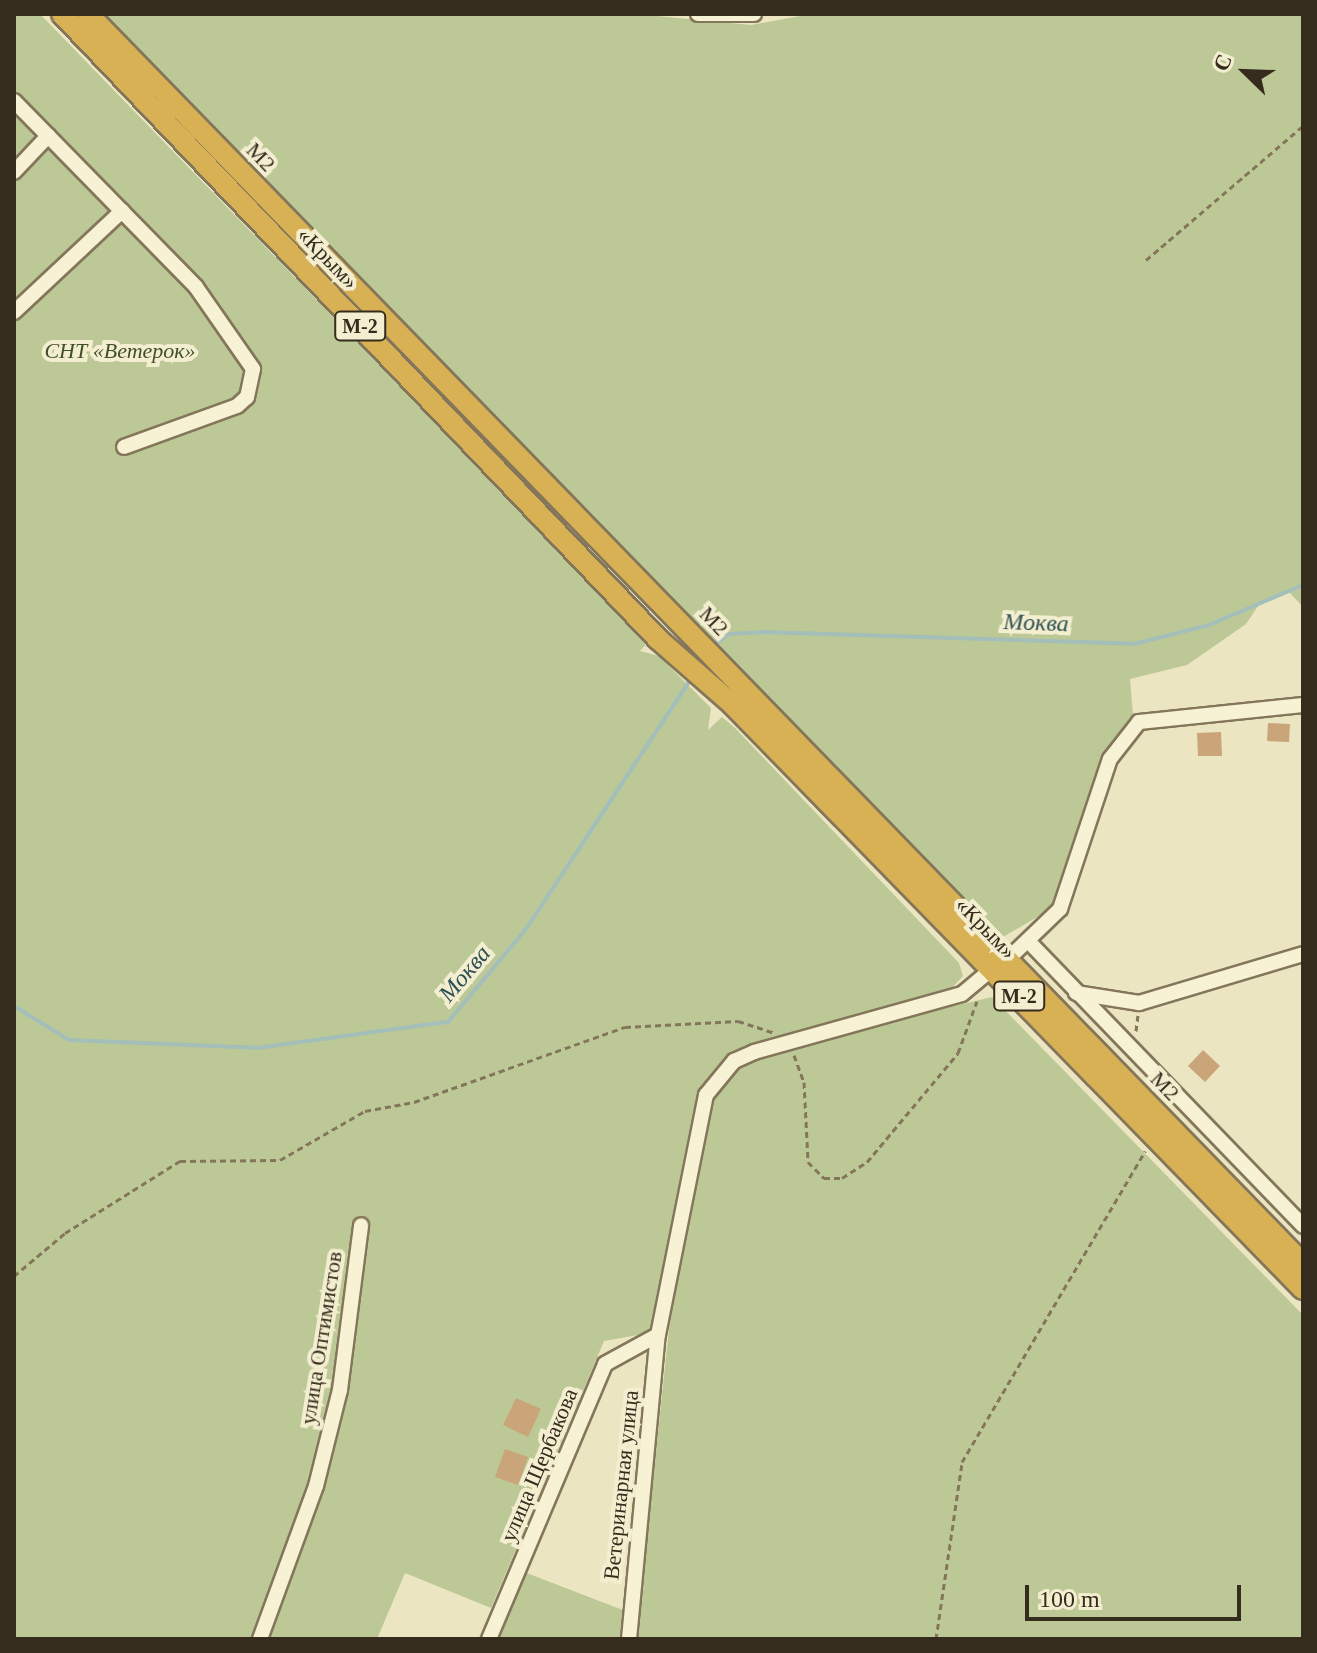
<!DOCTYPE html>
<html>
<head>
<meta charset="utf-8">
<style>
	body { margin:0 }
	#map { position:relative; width:1317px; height:1653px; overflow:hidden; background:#ece5c1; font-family:"Times New Roman",serif }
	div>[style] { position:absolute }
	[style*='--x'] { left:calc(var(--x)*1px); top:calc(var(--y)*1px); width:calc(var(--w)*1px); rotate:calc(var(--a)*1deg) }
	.green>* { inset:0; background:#bcc996 }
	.stream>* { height:4px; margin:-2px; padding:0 2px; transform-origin:2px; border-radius:2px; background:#a4beba }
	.building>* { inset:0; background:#c9a579 }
	.path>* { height:3px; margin-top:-1.5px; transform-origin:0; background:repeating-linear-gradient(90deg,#84765a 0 6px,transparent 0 10px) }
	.roads { filter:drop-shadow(2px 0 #84765a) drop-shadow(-2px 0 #84765a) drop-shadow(0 2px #84765a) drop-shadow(0 -2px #84765a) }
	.minor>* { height:14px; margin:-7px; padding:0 7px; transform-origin:7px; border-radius:7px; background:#f7f2d4 }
	.highway>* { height:20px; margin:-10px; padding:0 10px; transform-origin:10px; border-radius:10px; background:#d9b155 }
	span { translate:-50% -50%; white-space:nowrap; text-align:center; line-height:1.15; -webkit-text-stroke:8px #f4eed0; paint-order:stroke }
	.shield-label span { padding:2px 6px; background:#f4eed0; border:2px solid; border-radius:6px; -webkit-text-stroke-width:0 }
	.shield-label { font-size:20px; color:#352c1d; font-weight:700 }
	.street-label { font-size:22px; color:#352c1d }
	.park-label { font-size:22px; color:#3f5025; font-style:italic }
	.water-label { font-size:24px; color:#2d5154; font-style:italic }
	.frame { position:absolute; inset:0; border:16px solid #352c1d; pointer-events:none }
	.north { position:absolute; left:1205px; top:32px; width:80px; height:80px; -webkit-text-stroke:6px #f4eed0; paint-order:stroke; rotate:293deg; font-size:22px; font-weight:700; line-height:32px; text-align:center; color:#352c1d }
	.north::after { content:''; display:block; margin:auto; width:28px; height:36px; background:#352c1d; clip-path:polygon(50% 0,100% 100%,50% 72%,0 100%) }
	.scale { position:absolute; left:1025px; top:1585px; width:216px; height:36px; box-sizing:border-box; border:4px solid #352c1d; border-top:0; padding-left:10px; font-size:24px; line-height:28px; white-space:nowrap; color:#352c1d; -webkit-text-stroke:6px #f4eed0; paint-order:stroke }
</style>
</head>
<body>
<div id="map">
	<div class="green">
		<div style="clip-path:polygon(14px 14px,40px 14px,648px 642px,640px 651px,659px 656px,711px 708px,708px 730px,722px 717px,735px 728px,959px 963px,963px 976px,949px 991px,752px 1046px,714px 1070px,691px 1122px,673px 1242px,649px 1333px,604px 1341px,491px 1608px,405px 1573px,377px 1639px,264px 1639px,320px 1486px,345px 1390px,351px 1334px,345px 1332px,313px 1486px,256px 1639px,14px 1639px)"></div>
		<div style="clip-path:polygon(84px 14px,636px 14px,751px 25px,811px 14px,1303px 14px,1303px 607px,1289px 592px,1260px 603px,1246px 624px,1187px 665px,1130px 679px,1133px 715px,1108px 758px,1056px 906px,1003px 937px,985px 934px)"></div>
		<div style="clip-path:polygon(992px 997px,1303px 1315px,1303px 1639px,636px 1639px,669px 1329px,709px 1100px,737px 1068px,791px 1045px)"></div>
		<div style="clip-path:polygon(524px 1572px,628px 1612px,625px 1639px,496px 1639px)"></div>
	</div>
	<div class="stream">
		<div style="--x:714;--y:645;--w:19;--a:-36"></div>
		<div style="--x:729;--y:634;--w:33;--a:-3"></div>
		<div style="--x:762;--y:632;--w:372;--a:1.8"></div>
		<div style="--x:1134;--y:644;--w:77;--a:-14.2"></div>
		<div style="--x:1209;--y:625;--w:102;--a:-23.1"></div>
		<div style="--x:14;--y:1006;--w:65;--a:31.7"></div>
		<div style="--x:69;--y:1040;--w:188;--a:2.4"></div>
		<div style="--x:257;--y:1048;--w:193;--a:-7.8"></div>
		<div style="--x:448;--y:1022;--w:121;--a:-50"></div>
		<div style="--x:526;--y:929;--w:302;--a:-56.6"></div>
	</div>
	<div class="building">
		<div style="clip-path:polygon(1268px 723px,1290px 724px,1289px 742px,1267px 741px)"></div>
		<div style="clip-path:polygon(1221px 732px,1222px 756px,1198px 756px,1197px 733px)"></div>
		<div style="clip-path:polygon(1203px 1050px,1220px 1066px,1205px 1082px,1188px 1066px)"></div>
		<div style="clip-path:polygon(516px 1398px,541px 1409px,528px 1437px,503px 1425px)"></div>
		<div style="clip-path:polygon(505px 1449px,528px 1457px,518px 1485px,495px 1477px)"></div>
	</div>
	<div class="path">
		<div style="--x:1146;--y:260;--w:206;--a:-40.5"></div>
		<div style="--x:1136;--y:1031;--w:16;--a:-83"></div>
		<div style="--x:794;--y:1055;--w:29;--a:70"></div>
		<div style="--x:804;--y:1082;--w:80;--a:87.1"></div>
		<div style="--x:808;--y:1162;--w:23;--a:45"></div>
		<div style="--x:824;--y:1178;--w:18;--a:0"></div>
		<div style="--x:842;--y:1178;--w:30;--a:-33"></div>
		<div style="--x:867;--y:1162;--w:142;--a:-50.1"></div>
		<div style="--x:958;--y:1053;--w:55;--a:-69.9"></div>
		<div style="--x:14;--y:1276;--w:67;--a:-40.1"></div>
		<div style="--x:65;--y:1233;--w:136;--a:-32.1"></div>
		<div style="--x:180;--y:1161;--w:100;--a:-0.6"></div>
		<div style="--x:280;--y:1160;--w:98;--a:-30"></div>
		<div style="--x:365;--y:1111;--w:50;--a:-10.4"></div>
		<div style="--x:414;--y:1102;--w:224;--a:-19.6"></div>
		<div style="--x:625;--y:1027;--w:113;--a:-3"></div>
		<div style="--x:738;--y:1021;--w:38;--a:18"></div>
		<div style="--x:936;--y:1639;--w:179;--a:-81.6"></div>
		<div style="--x:962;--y:1462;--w:361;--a:-59.5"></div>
	</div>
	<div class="roads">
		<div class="minor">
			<div style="--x:698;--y:14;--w:56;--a:0"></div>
			<div style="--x:14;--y:101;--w:260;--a:45.6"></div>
			<div style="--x:196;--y:287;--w:100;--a:55.2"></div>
			<div style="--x:253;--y:369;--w:29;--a:102"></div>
			<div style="--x:247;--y:397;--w:13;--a:138"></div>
			<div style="--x:237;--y:406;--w:120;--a:160.1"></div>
			<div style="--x:14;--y:172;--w:50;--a:-46.6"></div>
			<div style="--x:14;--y:312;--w:148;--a:-43.1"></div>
			<div style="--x:1028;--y:941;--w:396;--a:46"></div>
			<div style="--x:1008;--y:959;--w:72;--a:-43.9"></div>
			<div style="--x:1060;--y:909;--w:158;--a:-71.6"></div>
			<div style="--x:1110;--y:759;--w:47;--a:-51.9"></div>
			<div style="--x:1139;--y:722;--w:165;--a:-5.9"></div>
			<div style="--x:1076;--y:993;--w:64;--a:9"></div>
			<div style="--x:1139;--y:1003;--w:171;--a:-16.6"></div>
			<div style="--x:260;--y:1639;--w:163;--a:-69.9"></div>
			<div style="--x:316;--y:1486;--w:99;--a:-76"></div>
			<div style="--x:340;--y:1390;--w:166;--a:-82.7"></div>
			<div style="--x:489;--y:1639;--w:298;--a:-67.1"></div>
			<div style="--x:605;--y:1364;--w:60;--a:-28.7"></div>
			<div style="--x:629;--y:1639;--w:305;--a:-84.6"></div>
			<div style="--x:658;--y:1335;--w:245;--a:-78.7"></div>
			<div style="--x:706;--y:1095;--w:44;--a:-50.5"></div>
			<div style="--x:734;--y:1061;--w:22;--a:-24"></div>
			<div style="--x:754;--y:1052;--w:216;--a:-15.6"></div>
			<div style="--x:962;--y:994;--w:38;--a:-40"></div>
		</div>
		<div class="highway">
			<div style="--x:62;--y:14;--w:864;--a:46.36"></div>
			<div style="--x:658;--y:639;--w:100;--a:41.3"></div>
			<div style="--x:733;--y:705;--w:816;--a:45.7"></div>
			<div style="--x:88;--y:14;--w:1743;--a:45.81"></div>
		</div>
	</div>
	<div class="shield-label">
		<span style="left:360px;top:326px">М-2</span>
		<span style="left:1019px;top:996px">М-2</span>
	</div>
	<div class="street-label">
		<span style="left:261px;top:157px;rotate:46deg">М2</span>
		<span style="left:328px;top:258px;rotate:46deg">«Крым»</span>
		<span style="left:714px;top:621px;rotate:46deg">М2</span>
		<span style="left:986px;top:928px;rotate:46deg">«Крым»</span>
		<span style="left:1165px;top:1086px;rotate:46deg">М2</span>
		<span style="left:321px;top:1338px;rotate:-81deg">улица Оптимистов</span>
		<span style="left:539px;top:1465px;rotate:-67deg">улица Щербакова</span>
		<span style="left:621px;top:1485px;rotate:-84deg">Ветеринарная улица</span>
	</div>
	<div class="park-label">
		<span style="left:120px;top:351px">СНТ «Ветерок»</span>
	</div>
	<div class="water-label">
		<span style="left:1036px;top:623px;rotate:2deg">Моква</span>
		<span style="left:465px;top:974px;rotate:-50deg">Моква</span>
	</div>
	<div class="frame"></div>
	<div class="north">С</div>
	<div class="scale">100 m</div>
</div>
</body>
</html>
